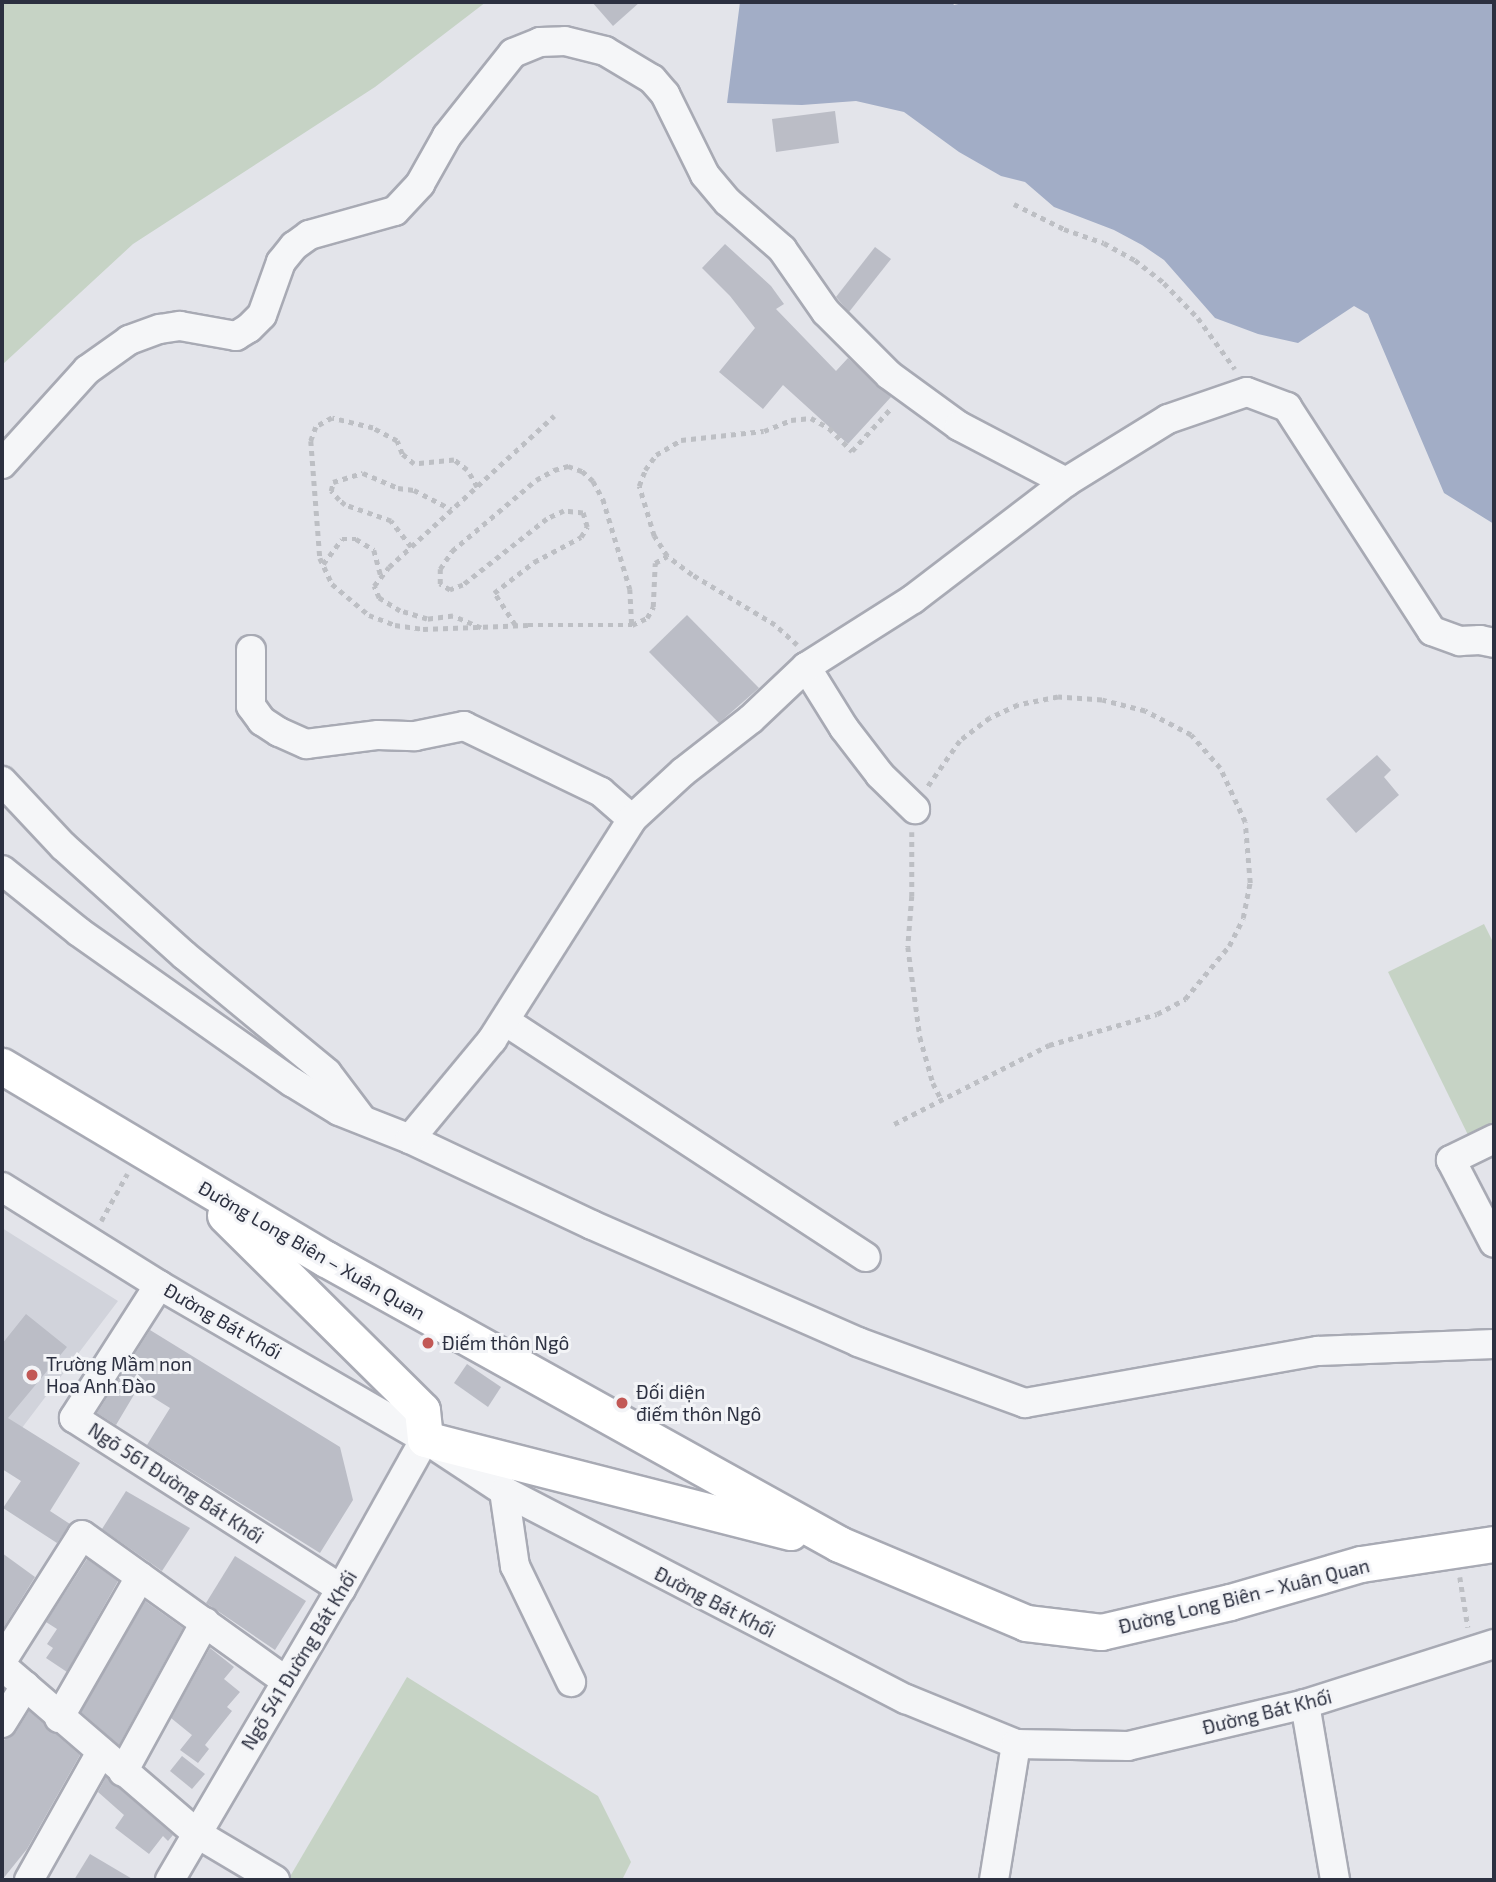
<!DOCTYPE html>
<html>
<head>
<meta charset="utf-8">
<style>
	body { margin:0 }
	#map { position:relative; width:1496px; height:1882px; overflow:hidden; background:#e3e4ea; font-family:"Exo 2",sans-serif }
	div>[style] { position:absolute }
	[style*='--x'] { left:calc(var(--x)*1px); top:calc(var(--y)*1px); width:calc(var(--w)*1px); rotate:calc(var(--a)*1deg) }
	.built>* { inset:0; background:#d1d3db }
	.green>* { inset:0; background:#c6d3c5 }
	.water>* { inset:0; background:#a2adc6 }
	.building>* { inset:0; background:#bbbdc6 }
	.path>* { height:4.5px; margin-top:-2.25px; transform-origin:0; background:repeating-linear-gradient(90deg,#bdbfc4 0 5px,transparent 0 10px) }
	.roads { filter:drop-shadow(2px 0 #a8aab4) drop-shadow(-2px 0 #a8aab4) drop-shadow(0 2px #a8aab4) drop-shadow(0 -2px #a8aab4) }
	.minor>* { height:28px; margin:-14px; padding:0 14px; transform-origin:14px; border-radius:14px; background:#f5f6f8 }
	.major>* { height:35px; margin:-17.5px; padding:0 17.5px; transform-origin:17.5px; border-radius:17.5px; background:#fff }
	.dots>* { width:19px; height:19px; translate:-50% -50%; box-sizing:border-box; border:4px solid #f3f4f7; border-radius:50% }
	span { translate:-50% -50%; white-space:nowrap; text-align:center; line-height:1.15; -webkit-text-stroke:6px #f3f4f7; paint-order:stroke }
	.street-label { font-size:19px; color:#2c3040 }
	.poi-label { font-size:19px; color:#2c3040 }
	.left { translate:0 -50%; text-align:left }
	.frame { position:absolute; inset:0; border:4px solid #2c3040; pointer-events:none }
</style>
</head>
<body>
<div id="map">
	<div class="built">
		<div style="clip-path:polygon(2px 1228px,118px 1301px,6px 1449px,2px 1487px)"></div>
	</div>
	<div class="green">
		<div style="clip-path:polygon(2px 2px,486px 2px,375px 87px,133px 244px,2px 365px)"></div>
		<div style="clip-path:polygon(1484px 924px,1494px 944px,1494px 1129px,1471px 1141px,1388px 972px)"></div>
		<div style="clip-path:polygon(407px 1677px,598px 1796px,631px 1862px,622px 1880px,288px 1880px)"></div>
	</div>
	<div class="water">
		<div style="clip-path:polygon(740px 2px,952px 2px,954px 5px,967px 2px,1494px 2px,1494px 524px,1444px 493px,1368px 314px,1354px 306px,1298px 343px,1258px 334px,1215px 318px,1164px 260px,1142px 245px,1114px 230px,1054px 207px,1025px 182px,1001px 176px,959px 152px,904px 112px,856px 101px,802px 105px,727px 103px)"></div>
	</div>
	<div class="building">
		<div style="clip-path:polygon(592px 2px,640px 2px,613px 26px)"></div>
		<div style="clip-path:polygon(835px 111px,839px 143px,776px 152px,772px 119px)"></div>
		<div style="clip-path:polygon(725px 244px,771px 286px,784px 304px,776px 309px,836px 371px,848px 358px,891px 397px,848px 444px,783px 385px,763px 409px,719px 372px,755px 328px,730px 296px,702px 268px)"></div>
		<div style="clip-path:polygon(875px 247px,891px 259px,849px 312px,836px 297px)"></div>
		<div style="clip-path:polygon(687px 615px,759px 688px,719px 723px,649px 652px)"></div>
		<div style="clip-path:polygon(1377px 755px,1391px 770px,1384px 777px,1399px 795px,1356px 833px,1326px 799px)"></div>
		<div style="clip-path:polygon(26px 1314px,67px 1347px,8px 1418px,80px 1463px,50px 1511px,70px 1524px,57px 1543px,3px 1508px,21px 1481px,2px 1469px,2px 1344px)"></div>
		<div style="clip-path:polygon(150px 1330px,340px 1447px,353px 1500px,320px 1553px,147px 1445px,170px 1408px,138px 1388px,116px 1425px,97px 1413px)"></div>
		<div style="clip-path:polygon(467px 1364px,501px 1387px,488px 1407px,454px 1383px)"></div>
		<div style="clip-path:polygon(126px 1491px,190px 1528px,162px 1571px,102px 1529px)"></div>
		<div style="clip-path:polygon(2px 1553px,35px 1577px,2px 1630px)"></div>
		<div style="clip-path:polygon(235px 1556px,306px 1601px,275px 1650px,206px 1603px)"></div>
		<div style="clip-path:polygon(87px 1559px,118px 1581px,67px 1672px,46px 1658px,53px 1648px,47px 1644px,57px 1629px,46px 1622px)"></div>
		<div style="clip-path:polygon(145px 1601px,183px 1628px,119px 1745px,81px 1712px)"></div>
		<div style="clip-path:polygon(210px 1648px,234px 1667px,224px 1679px,240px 1692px,227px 1707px,232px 1711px,205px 1745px,209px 1749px,198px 1763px,180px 1750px,192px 1735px,203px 1744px,171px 1718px)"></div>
		<div style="clip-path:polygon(29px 1711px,80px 1755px,27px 1849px,2px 1880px,2px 1741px,16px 1732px)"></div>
		<div style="clip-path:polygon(182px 1756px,205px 1774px,192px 1789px,170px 1771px)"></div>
		<div style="clip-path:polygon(106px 1777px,173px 1835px,168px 1841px,163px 1836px,149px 1854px,115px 1828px,124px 1815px,98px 1792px)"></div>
		<div style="clip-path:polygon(90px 1854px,134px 1880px,74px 1880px)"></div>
	</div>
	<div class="path">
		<div style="--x:1014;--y:204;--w:56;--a:26.6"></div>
		<div style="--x:1064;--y:229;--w:42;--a:19.3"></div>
		<div style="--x:1104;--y:243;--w:35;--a:29"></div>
		<div style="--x:1135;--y:260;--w:37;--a:38"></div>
		<div style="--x:1164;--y:283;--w:49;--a:45.8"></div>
		<div style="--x:1198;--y:318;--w:63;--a:54"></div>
		<div style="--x:477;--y:487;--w:20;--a:-120"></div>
		<div style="--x:467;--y:470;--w:16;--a:-142"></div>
		<div style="--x:454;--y:460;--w:40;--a:174.3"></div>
		<div style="--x:414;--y:464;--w:16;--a:-140"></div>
		<div style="--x:402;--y:454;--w:14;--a:-111"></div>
		<div style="--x:397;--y:441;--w:27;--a:-152"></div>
		<div style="--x:373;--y:428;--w:42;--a:-166.3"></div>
		<div style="--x:332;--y:418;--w:18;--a:151"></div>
		<div style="--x:316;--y:427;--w:15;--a:110"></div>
		<div style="--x:311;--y:441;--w:117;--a:85.6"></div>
		<div style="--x:320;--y:558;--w:29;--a:65"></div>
		<div style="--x:332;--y:584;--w:48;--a:40"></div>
		<div style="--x:369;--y:615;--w:28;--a:21"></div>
		<div style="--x:395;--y:625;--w:28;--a:8"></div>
		<div style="--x:423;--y:629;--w:105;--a:-2.2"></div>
		<div style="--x:528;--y:625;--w:104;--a:0"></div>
		<div style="--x:632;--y:625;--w:17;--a:-25"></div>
		<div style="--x:647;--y:618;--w:13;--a:-61"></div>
		<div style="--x:653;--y:607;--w:44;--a:-87.4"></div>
		<div style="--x:655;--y:563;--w:14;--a:-30"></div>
		<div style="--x:411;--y:547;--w:33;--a:-128"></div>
		<div style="--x:391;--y:521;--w:49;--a:-160.8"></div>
		<div style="--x:345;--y:505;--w:8;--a:-140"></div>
		<div style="--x:339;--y:500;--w:12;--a:-132"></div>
		<div style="--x:331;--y:491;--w:9;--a:-77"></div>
		<div style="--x:333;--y:482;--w:31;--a:-17"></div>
		<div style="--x:363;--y:473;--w:38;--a:23"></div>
		<div style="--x:398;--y:488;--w:16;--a:7"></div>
		<div style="--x:414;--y:490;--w:42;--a:27.2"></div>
		<div style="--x:323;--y:564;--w:31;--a:-53"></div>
		<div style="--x:342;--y:539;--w:14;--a:0"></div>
		<div style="--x:356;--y:539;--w:21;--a:31"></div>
		<div style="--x:374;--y:550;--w:28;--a:75"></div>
		<div style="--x:515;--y:625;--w:38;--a:-123"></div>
		<div style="--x:494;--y:593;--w:51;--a:-37.8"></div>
		<div style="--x:534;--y:562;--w:53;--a:-28"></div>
		<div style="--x:581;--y:537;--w:12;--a:-59"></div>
		<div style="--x:587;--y:527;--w:15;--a:-106"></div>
		<div style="--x:583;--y:513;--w:19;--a:-174"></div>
		<div style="--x:564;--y:511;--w:19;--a:155"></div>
		<div style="--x:547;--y:519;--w:107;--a:141.8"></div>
		<div style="--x:463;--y:585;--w:14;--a:159"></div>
		<div style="--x:450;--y:590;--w:12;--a:-149"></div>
		<div style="--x:440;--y:584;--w:15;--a:-90"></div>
		<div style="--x:440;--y:569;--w:22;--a:-56"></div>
		<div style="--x:452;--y:551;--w:110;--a:-40.2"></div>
		<div style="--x:536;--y:480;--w:21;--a:-29"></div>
		<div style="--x:554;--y:470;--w:15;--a:-16"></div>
		<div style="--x:568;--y:466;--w:15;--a:20"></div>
		<div style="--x:582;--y:471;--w:15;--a:42"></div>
		<div style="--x:593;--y:481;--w:21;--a:61"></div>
		<div style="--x:603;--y:499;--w:94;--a:73.3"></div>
		<div style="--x:630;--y:589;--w:36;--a:87"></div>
		<div style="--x:481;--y:628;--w:30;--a:-157"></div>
		<div style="--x:453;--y:616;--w:26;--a:173"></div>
		<div style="--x:427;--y:619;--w:28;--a:-163"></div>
		<div style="--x:400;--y:611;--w:25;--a:-148"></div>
		<div style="--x:379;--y:598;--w:13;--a:-113"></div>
		<div style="--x:374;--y:586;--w:24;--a:-52"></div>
		<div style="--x:389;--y:567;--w:224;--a:-42.5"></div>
		<div style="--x:797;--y:645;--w:30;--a:-138"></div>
		<div style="--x:775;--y:625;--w:97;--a:-148.9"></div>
		<div style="--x:692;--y:575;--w:31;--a:-143"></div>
		<div style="--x:667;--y:556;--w:24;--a:-123"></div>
		<div style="--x:654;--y:536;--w:52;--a:-106.7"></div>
		<div style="--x:639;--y:486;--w:17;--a:-69"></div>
		<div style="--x:645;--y:470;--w:19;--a:-54"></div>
		<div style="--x:656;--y:455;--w:29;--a:-31"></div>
		<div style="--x:681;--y:440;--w:83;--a:-6.2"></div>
		<div style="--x:764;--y:431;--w:29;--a:-22"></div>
		<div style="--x:791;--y:420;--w:20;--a:-6"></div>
		<div style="--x:811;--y:418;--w:21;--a:29"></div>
		<div style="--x:829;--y:428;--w:33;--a:45"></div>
		<div style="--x:852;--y:451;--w:59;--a:-47.7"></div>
		<div style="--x:912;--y:832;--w:64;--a:90"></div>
		<div style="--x:912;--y:896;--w:51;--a:94.5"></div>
		<div style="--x:908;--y:947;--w:91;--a:82.4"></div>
		<div style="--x:920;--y:1037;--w:48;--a:74.2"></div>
		<div style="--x:933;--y:1083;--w:18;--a:63"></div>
		<div style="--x:894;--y:1124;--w:174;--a:-27"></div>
		<div style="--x:1049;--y:1045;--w:112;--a:-16"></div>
		<div style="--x:1157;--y:1014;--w:32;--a:-28"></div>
		<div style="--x:1185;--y:999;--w:69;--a:-50.3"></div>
		<div style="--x:1229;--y:946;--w:31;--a:-63"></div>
		<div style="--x:1243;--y:918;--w:36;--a:-79"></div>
		<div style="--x:1250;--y:883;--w:61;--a:-94.7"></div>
		<div style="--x:1245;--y:822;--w:60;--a:-114.8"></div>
		<div style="--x:1220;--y:768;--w:44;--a:-131.3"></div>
		<div style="--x:1191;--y:735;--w:52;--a:-152.4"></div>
		<div style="--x:1145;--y:711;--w:44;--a:-165.7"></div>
		<div style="--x:1102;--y:700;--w:44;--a:-176.1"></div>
		<div style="--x:1058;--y:697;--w:41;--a:168.7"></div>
		<div style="--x:1018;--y:705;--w:31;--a:155"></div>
		<div style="--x:990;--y:718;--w:38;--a:143"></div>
		<div style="--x:960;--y:741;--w:57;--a:125.1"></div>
		<div style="--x:101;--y:1221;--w:54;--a:-61"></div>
		<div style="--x:1460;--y:1577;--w:51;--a:80.9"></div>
	</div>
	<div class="roads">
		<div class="minor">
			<div style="--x:2;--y:464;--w:127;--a:-47.9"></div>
			<div style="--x:87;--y:370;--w:52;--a:-35.5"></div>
			<div style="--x:129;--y:340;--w:33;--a:-20"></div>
			<div style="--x:160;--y:329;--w:20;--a:-9"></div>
			<div style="--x:180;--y:326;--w:57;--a:10.1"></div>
			<div style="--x:236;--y:336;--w:15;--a:-32"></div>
			<div style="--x:249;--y:328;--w:18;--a:-45"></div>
			<div style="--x:262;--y:315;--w:56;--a:-70.3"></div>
			<div style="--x:281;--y:262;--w:21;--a:-51"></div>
			<div style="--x:294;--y:246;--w:19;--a:-36"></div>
			<div style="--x:309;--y:235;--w:89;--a:-15.6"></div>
			<div style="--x:395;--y:211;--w:37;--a:-47"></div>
			<div style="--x:420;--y:184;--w:55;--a:-60.6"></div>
			<div style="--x:447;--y:136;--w:106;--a:-51.5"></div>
			<div style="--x:513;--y:53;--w:29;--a:-22"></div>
			<div style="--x:540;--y:42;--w:25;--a:-2"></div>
			<div style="--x:565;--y:41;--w:41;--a:14"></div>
			<div style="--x:605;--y:51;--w:55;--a:30.8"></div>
			<div style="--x:652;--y:79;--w:20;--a:49"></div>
			<div style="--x:665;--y:94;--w:90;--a:63.7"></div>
			<div style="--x:705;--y:175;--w:35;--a:50"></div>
			<div style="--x:728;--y:202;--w:72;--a:41"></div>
			<div style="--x:782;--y:249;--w:77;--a:55.1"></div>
			<div style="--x:826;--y:312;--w:89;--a:45"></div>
			<div style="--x:889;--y:375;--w:87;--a:36.1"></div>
			<div style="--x:959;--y:426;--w:121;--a:27.6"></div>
			<div style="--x:251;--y:650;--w:56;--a:90"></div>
			<div style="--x:251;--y:706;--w:19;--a:54"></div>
			<div style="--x:262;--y:721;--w:20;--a:33"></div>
			<div style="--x:279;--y:732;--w:30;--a:24"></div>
			<div style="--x:306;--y:744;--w:73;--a:-7.1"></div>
			<div style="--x:378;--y:735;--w:37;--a:2"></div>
			<div style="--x:415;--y:736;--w:50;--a:-11.5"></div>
			<div style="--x:464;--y:726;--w:152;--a:25.7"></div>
			<div style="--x:601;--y:792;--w:41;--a:41.1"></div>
			<div style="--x:806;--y:667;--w:72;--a:58.1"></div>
			<div style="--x:844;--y:728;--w:59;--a:52.5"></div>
			<div style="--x:880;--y:775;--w:49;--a:44.2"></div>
			<div style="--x:2;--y:781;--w:89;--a:46.8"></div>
			<div style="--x:63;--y:846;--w:163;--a:42"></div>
			<div style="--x:184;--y:955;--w:185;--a:39.5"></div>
			<div style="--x:327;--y:1073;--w:56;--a:52.9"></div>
			<div style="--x:2;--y:870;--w:99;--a:38.8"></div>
			<div style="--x:79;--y:932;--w:261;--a:35.2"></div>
			<div style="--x:292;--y:1082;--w:55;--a:31.7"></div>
			<div style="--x:339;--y:1111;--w:76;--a:21.5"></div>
			<div style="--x:410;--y:1139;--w:201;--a:25.3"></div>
			<div style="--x:592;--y:1225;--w:291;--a:23.7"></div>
			<div style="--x:858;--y:1342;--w:178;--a:20.1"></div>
			<div style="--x:1025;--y:1403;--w:298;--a:-10.1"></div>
			<div style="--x:1318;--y:1351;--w:176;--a:-2.3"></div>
			<div style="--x:505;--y:1021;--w:431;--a:33.2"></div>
			<div style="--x:410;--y:1139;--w:129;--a:-50.4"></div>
			<div style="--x:492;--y:1040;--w:262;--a:-57.6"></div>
			<div style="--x:632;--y:819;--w:69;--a:-42.7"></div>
			<div style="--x:683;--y:772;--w:86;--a:-37.9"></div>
			<div style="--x:751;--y:719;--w:76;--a:-43.4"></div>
			<div style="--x:806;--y:667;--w:127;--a:-32.4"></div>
			<div style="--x:913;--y:599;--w:193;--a:-37.4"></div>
			<div style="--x:1066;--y:482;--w:120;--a:-31.7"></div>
			<div style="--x:1168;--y:419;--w:83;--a:-18.9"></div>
			<div style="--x:1247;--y:392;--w:43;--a:20.6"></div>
			<div style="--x:1287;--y:407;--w:267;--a:57.1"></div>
			<div style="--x:1432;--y:631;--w:30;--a:20"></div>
			<div style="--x:1460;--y:641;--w:20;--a:-3"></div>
			<div style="--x:1480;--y:640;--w:14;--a:12"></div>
			<div style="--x:1494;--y:1139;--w:48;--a:154"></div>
			<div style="--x:1451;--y:1160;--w:93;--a:62.6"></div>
			<div style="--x:2;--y:1187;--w:185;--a:32"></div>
			<div style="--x:159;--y:1285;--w:307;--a:30.1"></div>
			<div style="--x:425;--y:1439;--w:95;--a:33.4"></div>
			<div style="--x:504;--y:1491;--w:453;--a:27.4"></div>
			<div style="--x:906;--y:1699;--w:119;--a:22.2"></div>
			<div style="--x:1016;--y:1744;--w:112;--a:1"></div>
			<div style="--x:1128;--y:1746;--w:182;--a:-13.3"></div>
			<div style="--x:1305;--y:1704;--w:198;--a:-17.6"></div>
			<div style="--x:159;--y:1285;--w:158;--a:122.6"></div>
			<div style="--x:74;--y:1418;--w:317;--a:32.6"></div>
			<div style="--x:504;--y:1491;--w:76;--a:81.7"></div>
			<div style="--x:515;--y:1566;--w:129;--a:64.2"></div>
			<div style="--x:2;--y:1661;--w:149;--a:-57.6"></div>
			<div style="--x:82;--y:1535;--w:251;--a:35.6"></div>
			<div style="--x:2;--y:1666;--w:256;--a:40.7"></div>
			<div style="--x:196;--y:1833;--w:92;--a:30.7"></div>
			<div style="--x:1305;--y:1704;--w:179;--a:80.3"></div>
			<div style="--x:59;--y:1718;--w:163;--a:-60.1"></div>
			<div style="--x:2;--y:1723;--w:44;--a:-58.1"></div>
			<div style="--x:123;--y:1772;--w:171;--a:-61.3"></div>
			<div style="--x:29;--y:1880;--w:147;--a:-60.6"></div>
			<div style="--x:170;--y:1880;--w:338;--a:-59.6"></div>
			<div style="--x:341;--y:1589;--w:172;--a:-60.8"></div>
			<div style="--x:994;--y:1880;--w:138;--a:-80.8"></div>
		</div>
		<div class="major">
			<div style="--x:2;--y:1066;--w:377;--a:30.8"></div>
			<div style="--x:326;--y:1259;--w:587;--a:29.05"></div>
			<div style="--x:839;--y:1544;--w:203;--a:22.9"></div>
			<div style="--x:1026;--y:1623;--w:76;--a:6.8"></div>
			<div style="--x:1101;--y:1632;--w:132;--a:-13.1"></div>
			<div style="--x:1230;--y:1602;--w:136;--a:-16.2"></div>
			<div style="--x:1361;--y:1564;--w:134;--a:-8.6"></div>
			<div style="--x:225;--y:1215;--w:277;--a:44.7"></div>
			<div style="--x:422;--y:1410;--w:29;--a:84"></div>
			<div style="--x:425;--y:1439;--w:377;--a:14.3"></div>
		</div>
	</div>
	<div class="dots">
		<div style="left:428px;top:1343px;background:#c25855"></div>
		<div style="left:32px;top:1375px;background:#c25855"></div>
		<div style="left:622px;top:1403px;background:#c25855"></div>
	</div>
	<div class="street-label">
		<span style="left:312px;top:1250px;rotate:30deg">Đường Long Biên – Xuân Quan</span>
		<span style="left:223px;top:1321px;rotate:30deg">Đường Bát Khối</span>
		<span style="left:176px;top:1483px;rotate:33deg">Ngõ 561 Đường Bát Khối</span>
		<span style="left:1244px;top:1596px;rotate:-14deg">Đường Long Biên – Xuân Quan</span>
		<span style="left:715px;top:1602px;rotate:27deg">Đường Bát Khối</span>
		<span style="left:299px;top:1660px;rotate:-59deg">Ngõ 541 Đường Bát Khối</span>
		<span style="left:1267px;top:1712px;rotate:-14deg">Đường Bát Khối</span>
	</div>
	<div class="poi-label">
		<span class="left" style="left:442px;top:1343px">Điếm thôn Ngô</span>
		<span class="left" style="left:46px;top:1375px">Trường Mầm non<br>Hoa Anh Đào</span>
		<span class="left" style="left:636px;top:1403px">Đối diện<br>điếm thôn Ngô</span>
	</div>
	<div class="frame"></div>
</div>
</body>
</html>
